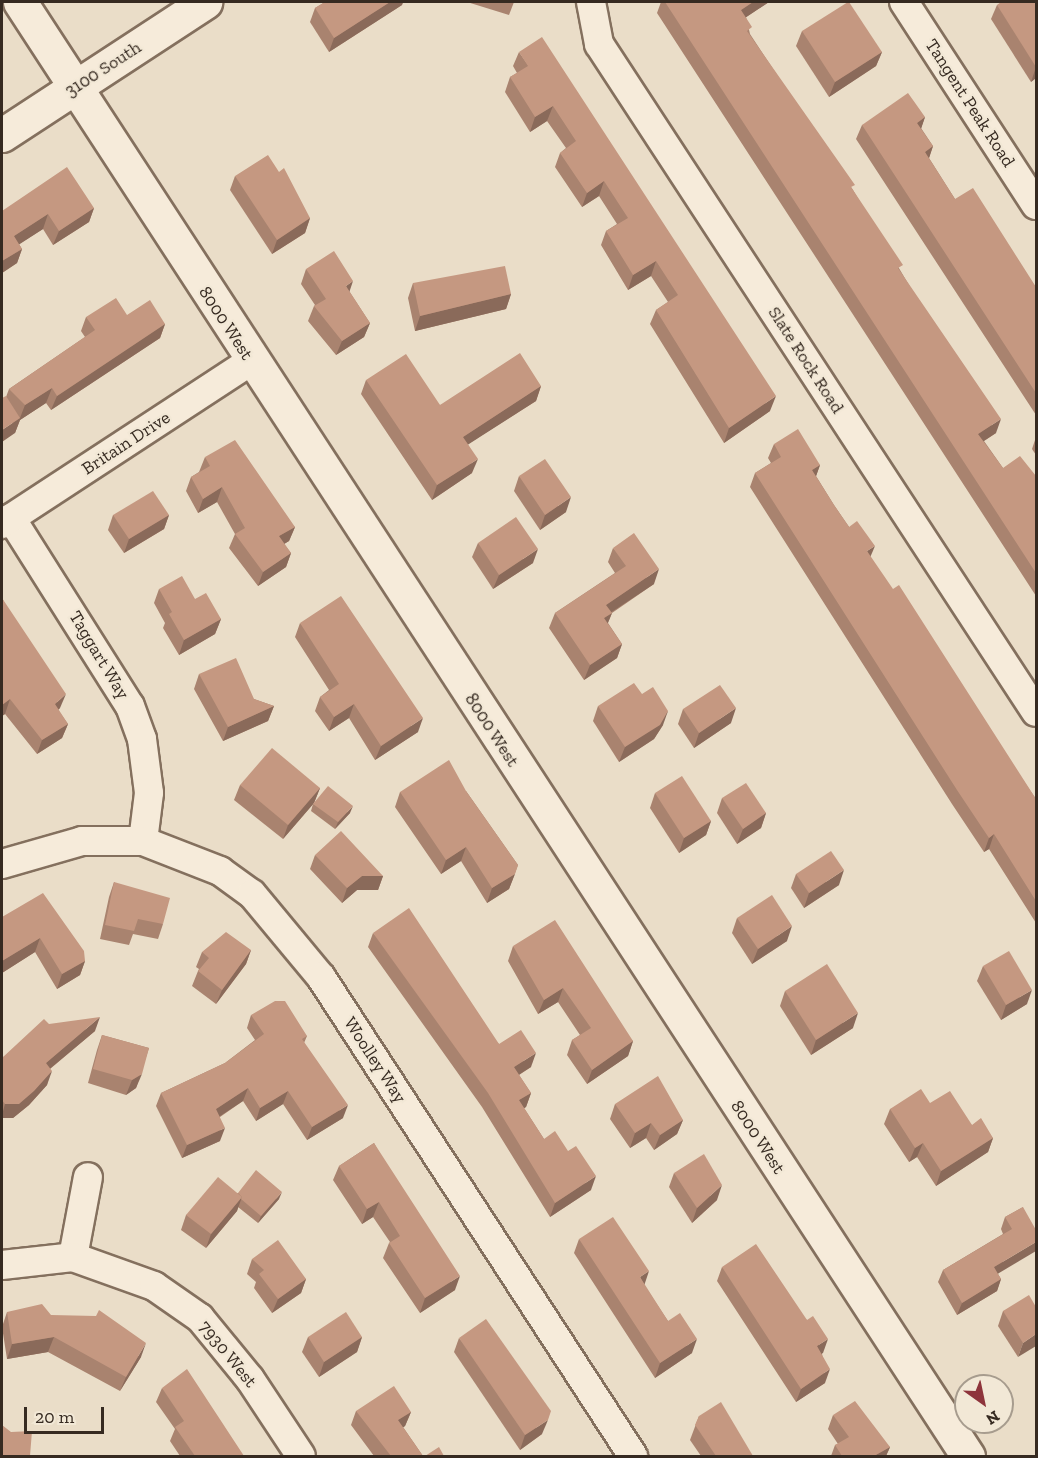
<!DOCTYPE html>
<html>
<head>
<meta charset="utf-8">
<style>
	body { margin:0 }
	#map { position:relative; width:1038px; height:1458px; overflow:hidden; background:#eaddc8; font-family:"Zilla Slab",serif }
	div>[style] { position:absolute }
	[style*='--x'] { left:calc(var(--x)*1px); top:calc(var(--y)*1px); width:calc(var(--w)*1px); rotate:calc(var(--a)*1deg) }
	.roads { filter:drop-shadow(2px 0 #84705e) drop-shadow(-2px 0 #84705e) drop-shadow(0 2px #84705e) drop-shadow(0 -2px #84705e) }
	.street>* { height:28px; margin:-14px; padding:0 14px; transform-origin:14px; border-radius:14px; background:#f6ebda }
	.secondary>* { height:33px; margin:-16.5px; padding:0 16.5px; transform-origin:16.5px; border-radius:16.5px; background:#f6ebda }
	.wall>* { inset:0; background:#a9836f }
	.shaded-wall>* { inset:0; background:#8a6a5a }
	.building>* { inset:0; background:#c59881 }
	span { translate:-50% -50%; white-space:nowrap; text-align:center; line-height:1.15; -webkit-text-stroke:4.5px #f2e8d6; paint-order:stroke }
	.street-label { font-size:18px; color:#362a21 }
	.frame { position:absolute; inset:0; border:3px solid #362a21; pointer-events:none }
	.north { position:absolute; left:954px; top:1374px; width:60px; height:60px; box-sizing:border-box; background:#f2e8d6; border:2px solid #a79c8e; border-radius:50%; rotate:147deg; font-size:16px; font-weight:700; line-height:24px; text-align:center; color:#362a21 }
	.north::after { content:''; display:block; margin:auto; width:21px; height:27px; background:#8e343b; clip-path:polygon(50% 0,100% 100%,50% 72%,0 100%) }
	.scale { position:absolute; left:24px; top:1407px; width:80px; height:27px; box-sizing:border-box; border:3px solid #362a21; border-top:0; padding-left:8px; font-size:18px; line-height:21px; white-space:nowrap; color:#362a21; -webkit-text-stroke:4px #f2e8d6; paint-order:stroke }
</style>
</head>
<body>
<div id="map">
	<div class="roads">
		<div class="street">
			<div style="--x:591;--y:2;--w:43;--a:79.2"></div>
			<div style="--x:599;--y:44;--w:798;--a:56.81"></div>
			<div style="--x:904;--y:2;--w:242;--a:57"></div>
			<div style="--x:11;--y:518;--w:222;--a:57.7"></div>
			<div style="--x:130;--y:706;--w:35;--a:70"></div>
			<div style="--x:142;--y:739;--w:54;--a:82.6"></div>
			<div style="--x:149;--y:793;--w:48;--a:97.1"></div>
			<div style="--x:2;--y:524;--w:298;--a:-33.2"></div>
			<div style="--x:2;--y:864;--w:83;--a:-16"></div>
			<div style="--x:82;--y:841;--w:61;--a:0"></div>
			<div style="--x:143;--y:841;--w:83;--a:21.3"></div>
			<div style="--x:220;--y:871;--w:39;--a:36"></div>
			<div style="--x:252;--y:894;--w:108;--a:50.3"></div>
			<div style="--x:321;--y:977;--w:572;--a:56.92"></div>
			<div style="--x:73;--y:1257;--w:81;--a:-79.4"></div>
			<div style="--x:2;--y:1265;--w:71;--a:-6.4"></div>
			<div style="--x:73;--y:1257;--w:86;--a:19.7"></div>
			<div style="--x:154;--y:1286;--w:56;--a:34.8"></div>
			<div style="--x:200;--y:1318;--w:79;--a:50.7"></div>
			<div style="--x:250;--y:1379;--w:92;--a:56.5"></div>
		</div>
		<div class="secondary">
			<div style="--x:20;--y:2;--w:1736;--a:56.9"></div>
			<div style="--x:2;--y:135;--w:243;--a:-33.2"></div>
		</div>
	</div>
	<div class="wall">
		<div style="clip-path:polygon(325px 2px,403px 2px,402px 5px,329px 52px,310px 22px,315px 8px)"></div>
		<div style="clip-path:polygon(467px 2px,514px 2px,509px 15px)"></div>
		<div style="clip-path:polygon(661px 2px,769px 2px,746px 17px,750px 34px,853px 190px,996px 433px,984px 441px,1003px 468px,1036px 476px,1036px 596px,657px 13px)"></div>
		<div style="clip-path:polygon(1036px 2px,1036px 78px,1031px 82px,991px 19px,997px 5px)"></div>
		<div style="clip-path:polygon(802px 31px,882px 52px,876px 66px,829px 97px,796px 46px)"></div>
		<div style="clip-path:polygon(519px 52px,770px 411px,724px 443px,650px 324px,656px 310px,668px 302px,651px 276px,628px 290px,601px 245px,606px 231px,617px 224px,599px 196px,582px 207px,555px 167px,560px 153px,566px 148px,547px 121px,530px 132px,505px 92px,510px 77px,517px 73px,513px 66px)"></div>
		<div style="clip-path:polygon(925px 117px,921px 128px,933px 146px,929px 158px,955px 199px,1036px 287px,1036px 415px,856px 139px,862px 125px)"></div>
		<div style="clip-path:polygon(235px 176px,310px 218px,305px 233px,272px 254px,230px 190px)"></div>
		<div style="clip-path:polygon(94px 208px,89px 222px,53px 245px,43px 229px,19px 244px,22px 249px,17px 263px,2px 273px,2px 211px)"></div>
		<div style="clip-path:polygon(306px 269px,349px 291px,370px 323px,364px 337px,336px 355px,308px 321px,314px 306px,315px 305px,301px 284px)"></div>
		<div style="clip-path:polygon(413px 283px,511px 294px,506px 309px,415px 331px,408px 298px)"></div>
		<div style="clip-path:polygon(127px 315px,165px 324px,160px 338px,51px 410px,46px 403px,20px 420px,15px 433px,6px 397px,9px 389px,85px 337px,81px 331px,86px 317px)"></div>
		<div style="clip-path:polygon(366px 380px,440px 405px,541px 386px,536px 401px,468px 444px,472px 473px,432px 500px,361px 394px)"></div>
		<div style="clip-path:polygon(1036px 437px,1036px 455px,1032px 449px)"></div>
		<div style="clip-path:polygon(774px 444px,820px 465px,816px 476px,834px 505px,1036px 799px,1036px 923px,989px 849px,984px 852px,952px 804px,750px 487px,755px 473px,771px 463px,768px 458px)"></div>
		<div style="clip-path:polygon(205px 457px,295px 527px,289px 541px,284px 544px,291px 553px,286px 567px,258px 586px,229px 548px,235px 534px,217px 502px,198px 513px,186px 491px,191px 477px,199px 472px)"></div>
		<div style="clip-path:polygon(519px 476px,566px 512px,540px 530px,514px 491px)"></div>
		<div style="clip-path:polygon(113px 515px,169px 515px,164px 529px,124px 553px,108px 530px)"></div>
		<div style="clip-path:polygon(478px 543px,533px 563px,493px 589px,472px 557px)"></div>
		<div style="clip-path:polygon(613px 548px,654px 584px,612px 613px,608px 623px,622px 644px,617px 658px,584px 680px,549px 628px,555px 613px,615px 573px,608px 562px)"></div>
		<div style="clip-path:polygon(159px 589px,195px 599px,221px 619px,215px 634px,179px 655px,163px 628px,165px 623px,154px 603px)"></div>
		<div style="clip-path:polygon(2px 598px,60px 708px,58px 710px,68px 724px,62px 738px,37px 754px,5px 714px,2px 716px)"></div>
		<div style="clip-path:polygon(300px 623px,418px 732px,375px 760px,349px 718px,329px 731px,315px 711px,320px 697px,329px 690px,295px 637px)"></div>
		<div style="clip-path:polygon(199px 674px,254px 699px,274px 706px,268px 721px,223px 741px,194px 689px)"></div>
		<div style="clip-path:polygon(598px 706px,663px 725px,654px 739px,619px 762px,593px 721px)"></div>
		<div style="clip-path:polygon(683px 709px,731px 723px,694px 748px,678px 724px)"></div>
		<div style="clip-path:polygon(240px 785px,320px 788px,314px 803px,283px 839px,234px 800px)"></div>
		<div style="clip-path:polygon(466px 791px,518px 865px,509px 889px,487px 903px,461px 861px,441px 874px,395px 807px,400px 792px)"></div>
		<div style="clip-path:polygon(655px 793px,711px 821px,706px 835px,679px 853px,650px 808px)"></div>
		<div style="clip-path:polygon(722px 798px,766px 813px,761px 828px,737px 844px,717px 813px)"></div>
		<div style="clip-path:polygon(313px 804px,350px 813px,335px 829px,311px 811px)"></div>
		<div style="clip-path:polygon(315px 855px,383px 876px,378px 890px,357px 890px,342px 903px,310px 869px)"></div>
		<div style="clip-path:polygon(796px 874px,839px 885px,804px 908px,791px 888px)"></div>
		<div style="clip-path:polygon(114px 882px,163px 924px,158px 939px,133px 934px,129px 945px,100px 939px,109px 897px)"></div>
		<div style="clip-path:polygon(2px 917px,85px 961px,80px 975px,57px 989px,35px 952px,2px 973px)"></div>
		<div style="clip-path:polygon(737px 918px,787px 941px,752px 964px,732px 933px)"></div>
		<div style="clip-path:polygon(373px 933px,499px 1044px,531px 1067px,519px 1075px,531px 1093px,526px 1107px,524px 1108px,544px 1139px,591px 1190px,550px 1217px,482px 1107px,368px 947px)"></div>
		<div style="clip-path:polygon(513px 946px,633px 1041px,628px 1056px,587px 1084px,567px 1055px,572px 1040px,580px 1035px,558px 1002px,538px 1014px,508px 961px)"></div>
		<div style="clip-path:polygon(251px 950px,246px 964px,216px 1004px,192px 986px,198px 971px,199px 969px,196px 967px,202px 952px)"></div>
		<div style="clip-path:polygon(983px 966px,1027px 1004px,1001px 1020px,977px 981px)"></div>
		<div style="clip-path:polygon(785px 991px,853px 1028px,811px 1055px,780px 1006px)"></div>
		<div style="clip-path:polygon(251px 1015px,307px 1036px,304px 1043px,343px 1118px,307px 1140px,283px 1104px,256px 1121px,243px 1101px,220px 1117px,220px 1141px,182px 1158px,156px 1106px,161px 1093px,225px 1063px,255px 1040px,247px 1028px)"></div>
		<div style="clip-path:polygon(49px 1024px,95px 1031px,50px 1069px,47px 1085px,29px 1105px,13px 1118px,2px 1118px,2px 1058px)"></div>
		<div style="clip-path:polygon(102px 1035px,149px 1048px,136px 1088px,126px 1095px,88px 1083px,97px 1050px)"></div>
		<div style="clip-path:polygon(930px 1103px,972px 1125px,993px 1138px,988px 1152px,936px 1186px,917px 1157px,909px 1162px,884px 1124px,890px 1109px)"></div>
		<div style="clip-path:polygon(615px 1104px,683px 1120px,677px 1134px,654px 1150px,646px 1138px,630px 1148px,610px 1119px)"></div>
		<div style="clip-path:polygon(374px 1143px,455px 1290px,420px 1313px,383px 1258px,389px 1243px,390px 1242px,373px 1217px,362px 1224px,333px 1180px,339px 1166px)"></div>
		<div style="clip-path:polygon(674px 1173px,717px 1200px,692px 1223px,669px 1187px)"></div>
		<div style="clip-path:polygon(238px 1193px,279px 1199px,258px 1223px,238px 1207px,237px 1211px,206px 1248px,181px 1230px,186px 1215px)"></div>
		<div style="clip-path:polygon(1023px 1207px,998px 1274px,1001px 1279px,997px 1291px,957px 1315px,938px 1282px,943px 1270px,1003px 1234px,1001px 1229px,1005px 1217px)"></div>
		<div style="clip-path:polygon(579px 1239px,644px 1285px,668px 1321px,692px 1353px,655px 1378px,574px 1253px)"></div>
		<div style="clip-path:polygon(252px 1259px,306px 1279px,301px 1293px,272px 1313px,254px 1288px,256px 1282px,247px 1274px)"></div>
		<div style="clip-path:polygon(722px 1267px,807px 1320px,823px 1353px,822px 1353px,825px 1383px,796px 1402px,717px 1281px)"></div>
		<div style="clip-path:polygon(1036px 1307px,1018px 1357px,998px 1326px,1003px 1311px)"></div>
		<div style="clip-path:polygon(7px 1312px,51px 1315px,141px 1357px,120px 1391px,48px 1352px,7px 1359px,2px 1327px)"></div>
		<div style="clip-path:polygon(308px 1337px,362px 1337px,357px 1352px,319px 1377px,302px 1352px)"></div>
		<div style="clip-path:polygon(459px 1338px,542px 1434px,520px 1450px,454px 1352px)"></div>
		<div style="clip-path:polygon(162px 1388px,244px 1456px,180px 1456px,170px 1441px,175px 1429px,156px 1402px)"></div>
		<div style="clip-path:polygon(356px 1411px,411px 1412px,405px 1426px,403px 1427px,423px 1456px,374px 1456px,351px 1425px)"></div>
		<div style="clip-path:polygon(833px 1415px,890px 1447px,886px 1456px,831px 1456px,835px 1445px,838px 1444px,828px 1429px)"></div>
		<div style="clip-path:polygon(699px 1416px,753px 1456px,701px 1456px,690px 1440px)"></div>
	</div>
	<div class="shaded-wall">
		<div style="clip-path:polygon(390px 2px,403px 2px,402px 5px,329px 52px,334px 38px)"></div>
		<div style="clip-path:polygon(753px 2px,769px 2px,736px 24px,741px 10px)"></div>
		<div style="clip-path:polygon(882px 52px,876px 66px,829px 97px,835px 82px)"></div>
		<div style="clip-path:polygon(1036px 67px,1036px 78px,1031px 82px)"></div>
		<div style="clip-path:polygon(553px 106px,547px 121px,530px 132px,535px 117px)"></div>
		<div style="clip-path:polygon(925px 117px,920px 132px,917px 123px)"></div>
		<div style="clip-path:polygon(933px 146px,928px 161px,925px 152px)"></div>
		<div style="clip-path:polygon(604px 181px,599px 196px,582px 207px,587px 193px)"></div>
		<div style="clip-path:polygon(94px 208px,89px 222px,53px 245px,59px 231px)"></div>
		<div style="clip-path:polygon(48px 214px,43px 229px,9px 251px,14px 236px)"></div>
		<div style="clip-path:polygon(310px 218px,305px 233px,272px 254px,277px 240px)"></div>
		<div style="clip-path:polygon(22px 249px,17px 263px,2px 273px,2px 261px)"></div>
		<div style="clip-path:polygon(656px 261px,651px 276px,628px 290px,633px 275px)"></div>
		<div style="clip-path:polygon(353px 281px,348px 296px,346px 286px)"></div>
		<div style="clip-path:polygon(511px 294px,506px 309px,415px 331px,420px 316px)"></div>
		<div style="clip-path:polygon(370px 323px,364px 337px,336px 355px,342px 341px)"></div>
		<div style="clip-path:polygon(165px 324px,160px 338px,51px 410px,57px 396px)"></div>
		<div style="clip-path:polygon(541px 386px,536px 401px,458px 451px,463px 437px)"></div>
		<div style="clip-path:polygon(52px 388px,46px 403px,20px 420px,15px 433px,2px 442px,2px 430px,20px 418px,25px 405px)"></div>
		<div style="clip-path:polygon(776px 396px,770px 411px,724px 443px,729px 428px)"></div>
		<div style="clip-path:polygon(1001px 419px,996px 433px,973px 448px,978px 434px)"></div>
		<div style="clip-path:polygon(478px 459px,472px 473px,432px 500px,437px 485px)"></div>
		<div style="clip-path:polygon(820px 465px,815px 479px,812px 470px)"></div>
		<div style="clip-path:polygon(222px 487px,217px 502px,198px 513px,203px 499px)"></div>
		<div style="clip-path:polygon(571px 497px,566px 512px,540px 530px,545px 515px)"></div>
		<div style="clip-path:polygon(169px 515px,164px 529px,124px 553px,129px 539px)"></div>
		<div style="clip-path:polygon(295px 527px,289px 541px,274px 550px,279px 536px)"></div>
		<div style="clip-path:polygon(875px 546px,869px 560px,867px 551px)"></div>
		<div style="clip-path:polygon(538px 549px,533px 563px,493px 589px,499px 575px)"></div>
		<div style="clip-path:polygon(291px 553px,286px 567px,258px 586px,263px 572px)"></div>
		<div style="clip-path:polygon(659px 569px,654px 584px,601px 619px,606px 605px)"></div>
		<div style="clip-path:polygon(612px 613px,606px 627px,604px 618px)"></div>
		<div style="clip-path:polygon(221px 619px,215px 634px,179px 655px,184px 640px)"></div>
		<div style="clip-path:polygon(622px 644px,617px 658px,584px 680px,590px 665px)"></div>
		<div style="clip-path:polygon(66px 694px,60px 708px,49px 718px,55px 704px)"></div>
		<div style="clip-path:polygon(10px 699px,5px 714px,2px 716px,2px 705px)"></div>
		<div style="clip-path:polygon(354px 704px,349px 718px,329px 731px,334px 717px)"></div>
		<div style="clip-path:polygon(274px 706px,268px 721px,223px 741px,228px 727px)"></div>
		<div style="clip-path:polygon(736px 708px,731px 723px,694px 748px,699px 733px)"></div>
		<div style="clip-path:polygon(668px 711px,663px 725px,654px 739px,619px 762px,625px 747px)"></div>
		<div style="clip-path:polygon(423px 718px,418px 732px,375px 760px,381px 746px)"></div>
		<div style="clip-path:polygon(68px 724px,62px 738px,37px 754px,42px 740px)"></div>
		<div style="clip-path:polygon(320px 788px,314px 803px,283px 839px,288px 825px)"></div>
		<div style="clip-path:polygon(353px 806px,350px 813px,335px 829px,338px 822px)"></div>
		<div style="clip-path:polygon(766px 813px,761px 828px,737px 844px,743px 829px)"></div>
		<div style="clip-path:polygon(711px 821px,706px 835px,679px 853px,684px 838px)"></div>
		<div style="clip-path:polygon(994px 834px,989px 849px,984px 852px,989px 838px)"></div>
		<div style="clip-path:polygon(466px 847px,461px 861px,441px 874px,446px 860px)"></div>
		<div style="clip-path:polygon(844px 870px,839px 885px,804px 908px,809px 893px)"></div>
		<div style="clip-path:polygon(515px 874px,509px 889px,487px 903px,492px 888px)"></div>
		<div style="clip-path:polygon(362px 876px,383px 876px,378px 890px,357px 890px,342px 903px,347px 888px)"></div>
		<div style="clip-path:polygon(792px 926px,787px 941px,752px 964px,758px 949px)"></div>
		<div style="clip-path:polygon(40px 938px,35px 952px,2px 973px,2px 961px)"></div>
		<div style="clip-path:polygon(251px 950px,246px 964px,216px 1004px,222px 990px)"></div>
		<div style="clip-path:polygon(85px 961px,80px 975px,57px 989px,62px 974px)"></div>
		<div style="clip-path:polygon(563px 988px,558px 1002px,538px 1014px,544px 1000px)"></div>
		<div style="clip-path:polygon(1032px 990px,1027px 1004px,1001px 1020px,1006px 1005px)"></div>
		<div style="clip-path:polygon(858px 1013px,853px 1028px,811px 1055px,816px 1040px)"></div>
		<div style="clip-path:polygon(100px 1017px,95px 1031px,40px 1077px,46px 1063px)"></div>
		<div style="clip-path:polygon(633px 1041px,628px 1056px,587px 1084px,592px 1070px)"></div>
		<div style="clip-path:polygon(536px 1053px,531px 1067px,509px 1081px,514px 1067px)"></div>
		<div style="clip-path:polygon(52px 1071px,47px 1085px,29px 1105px,13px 1118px,2px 1118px,2px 1115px,5px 1104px)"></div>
		<div style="clip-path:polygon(142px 1074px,136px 1088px,126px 1095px,132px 1080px)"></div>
		<div style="clip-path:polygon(248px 1088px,243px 1101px,211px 1122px,216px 1109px)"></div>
		<div style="clip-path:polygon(288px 1091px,283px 1104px,256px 1121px,260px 1108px)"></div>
		<div style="clip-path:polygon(531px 1093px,526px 1107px,514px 1114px,519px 1100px)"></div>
		<div style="clip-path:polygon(348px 1105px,343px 1118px,307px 1140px,312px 1127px)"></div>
		<div style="clip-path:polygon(683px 1120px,677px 1134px,654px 1150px,660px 1135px)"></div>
		<div style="clip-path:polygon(651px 1123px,646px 1138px,630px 1148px,635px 1133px)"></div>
		<div style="clip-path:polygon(225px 1128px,220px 1141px,182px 1158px,187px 1145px)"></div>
		<div style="clip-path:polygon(993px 1138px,988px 1152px,936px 1186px,941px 1171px)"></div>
		<div style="clip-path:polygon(923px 1143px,917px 1157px,909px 1162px,915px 1148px)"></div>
		<div style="clip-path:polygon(596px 1176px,591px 1190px,550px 1217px,555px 1203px)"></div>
		<div style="clip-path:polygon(722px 1185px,717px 1200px,692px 1223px,697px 1208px)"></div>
		<div style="clip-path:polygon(282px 1192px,279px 1199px,258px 1223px,261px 1216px)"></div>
		<div style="clip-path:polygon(242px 1197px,237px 1211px,206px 1248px,211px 1234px)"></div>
		<div style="clip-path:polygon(379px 1202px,373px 1217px,362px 1224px,367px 1209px)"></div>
		<div style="clip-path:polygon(1036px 1242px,1036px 1251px,989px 1279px,994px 1267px)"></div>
		<div style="clip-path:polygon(649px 1271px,644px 1286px,640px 1277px)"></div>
		<div style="clip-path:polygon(460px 1276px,455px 1290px,420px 1313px,425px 1298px)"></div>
		<div style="clip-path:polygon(306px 1279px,301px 1293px,272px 1313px,278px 1299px)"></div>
		<div style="clip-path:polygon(1001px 1279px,997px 1291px,957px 1315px,962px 1303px)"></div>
		<div style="clip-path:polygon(1036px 1334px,1036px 1346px,1018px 1357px,1023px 1343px)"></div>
		<div style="clip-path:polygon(54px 1337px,48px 1352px,7px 1359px,12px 1344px)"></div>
		<div style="clip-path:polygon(362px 1337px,357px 1352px,319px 1377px,324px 1362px)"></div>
		<div style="clip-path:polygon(697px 1339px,692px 1353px,655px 1378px,660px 1363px)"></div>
		<div style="clip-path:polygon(828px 1339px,823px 1353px,812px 1359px,817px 1346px)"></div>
		<div style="clip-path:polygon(146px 1343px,141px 1357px,120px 1391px,126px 1377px)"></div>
		<div style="clip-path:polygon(830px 1369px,825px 1383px,796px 1402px,801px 1389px)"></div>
		<div style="clip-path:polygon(411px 1412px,405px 1426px,393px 1435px,398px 1420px)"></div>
		<div style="clip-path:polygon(548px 1420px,542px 1434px,520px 1450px,525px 1435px)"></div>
		<div style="clip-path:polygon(890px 1447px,886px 1456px,874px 1456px)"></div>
	</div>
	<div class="building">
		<div style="clip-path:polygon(325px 2px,390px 2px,334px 38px,315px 8px)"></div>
		<div style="clip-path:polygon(665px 2px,753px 2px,741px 10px,752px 27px,747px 31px,855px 185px,851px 187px,903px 265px,898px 268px,1001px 419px,978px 434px,1003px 468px,1020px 456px,1036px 476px,1036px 573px)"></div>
		<div style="clip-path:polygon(848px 2px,849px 2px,882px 52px,835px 82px,802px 31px)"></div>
		<div style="clip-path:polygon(1001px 2px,1036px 2px,1036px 67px,997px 5px)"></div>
		<div style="clip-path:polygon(542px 37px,776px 396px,729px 428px,656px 310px,678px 295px,656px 261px,633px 275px,606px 231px,628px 218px,604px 181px,587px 193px,560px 153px,576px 141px,553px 106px,535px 117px,510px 77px,528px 66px,519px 52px)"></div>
		<div style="clip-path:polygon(908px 93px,925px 117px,917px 123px,933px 146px,925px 152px,955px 199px,973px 188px,1036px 287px,1036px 393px,862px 125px)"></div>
		<div style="clip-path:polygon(268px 155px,279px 172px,284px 168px,310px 218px,277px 240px,235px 176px)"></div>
		<div style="clip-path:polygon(67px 167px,94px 208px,59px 231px,48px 214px,14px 236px,22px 249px,2px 261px,2px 211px)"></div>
		<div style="clip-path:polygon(334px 251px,353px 281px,346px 286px,370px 323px,342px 341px,314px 306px,326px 299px,306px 269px)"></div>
		<div style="clip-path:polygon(505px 266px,511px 294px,420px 316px,413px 283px)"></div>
		<div style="clip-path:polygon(116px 298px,127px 315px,150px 300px,165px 324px,57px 396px,52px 388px,25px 405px,9px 389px,95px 330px,86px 317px)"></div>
		<div style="clip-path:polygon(520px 353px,541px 386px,463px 437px,478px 459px,437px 485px,366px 380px,406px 354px,440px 405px)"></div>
		<div style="clip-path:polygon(6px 396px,20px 418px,2px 430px,2px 398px)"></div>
		<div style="clip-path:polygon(798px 429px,820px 465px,812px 470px,834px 505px,849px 527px,857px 521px,875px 546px,867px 551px,893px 589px,899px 585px,1036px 799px,1036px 901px,994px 834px,989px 838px,957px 790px,755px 473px,781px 457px,774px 444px)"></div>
		<div style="clip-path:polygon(235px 440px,295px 527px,279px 536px,291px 553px,263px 572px,235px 534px,245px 528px,222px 487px,203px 499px,191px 477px,210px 466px,205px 457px)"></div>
		<div style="clip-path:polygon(545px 459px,571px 497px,545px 515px,519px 476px)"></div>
		<div style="clip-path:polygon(153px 491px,169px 515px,129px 539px,113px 515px)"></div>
		<div style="clip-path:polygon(516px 517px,538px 549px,499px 575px,478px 543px)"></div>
		<div style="clip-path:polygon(634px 533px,659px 569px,606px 605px,612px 613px,604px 618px,622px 644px,590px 665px,555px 613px,626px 566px,613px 548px)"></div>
		<div style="clip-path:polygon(182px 576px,195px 599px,206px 593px,221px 619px,184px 640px,169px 614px,172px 612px,159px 589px)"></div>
		<div style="clip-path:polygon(341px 596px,423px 718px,381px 746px,354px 704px,334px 717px,320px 697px,339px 684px,300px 623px)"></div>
		<div style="clip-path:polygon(2px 598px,66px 694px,55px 704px,68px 724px,42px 740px,10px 699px,2px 705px)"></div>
		<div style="clip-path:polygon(236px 658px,254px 699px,274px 706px,228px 727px,199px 674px)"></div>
		<div style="clip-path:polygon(634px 683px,642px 694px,653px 687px,668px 711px,660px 725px,625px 747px,598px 706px)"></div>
		<div style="clip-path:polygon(720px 685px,736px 708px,699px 733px,683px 709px)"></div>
		<div style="clip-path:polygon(272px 748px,320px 788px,288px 825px,240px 785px)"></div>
		<div style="clip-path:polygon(449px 760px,466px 791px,518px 865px,515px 874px,492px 888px,466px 847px,446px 860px,400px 792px)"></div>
		<div style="clip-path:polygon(682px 776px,711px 821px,684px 838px,655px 793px)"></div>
		<div style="clip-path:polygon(746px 783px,766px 813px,743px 829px,722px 798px)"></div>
		<div style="clip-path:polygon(328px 786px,353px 806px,338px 822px,313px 804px)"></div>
		<div style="clip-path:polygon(341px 831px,383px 876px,362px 876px,347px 888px,315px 855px)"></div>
		<div style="clip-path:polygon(831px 851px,844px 870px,809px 893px,796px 874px)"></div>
		<div style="clip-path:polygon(114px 882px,170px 898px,163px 924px,138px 919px,134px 931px,105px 925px)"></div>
		<div style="clip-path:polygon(43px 893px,84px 951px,85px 961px,62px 974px,40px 938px,2px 961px,2px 917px)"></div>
		<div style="clip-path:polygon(772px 895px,792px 926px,758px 949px,737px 918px)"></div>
		<div style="clip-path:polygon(409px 908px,499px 1044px,521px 1030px,536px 1053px,514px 1067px,531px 1093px,519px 1100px,544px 1139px,555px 1131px,568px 1151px,576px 1146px,596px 1176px,555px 1203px,488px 1093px,373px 933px)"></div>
		<div style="clip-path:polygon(555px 920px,633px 1041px,592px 1070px,572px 1040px,591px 1028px,563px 988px,544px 1000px,513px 946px)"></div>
		<div style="clip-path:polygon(226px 932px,251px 950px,222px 990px,198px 971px,209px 958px,202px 952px)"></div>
		<div style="clip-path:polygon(1009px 951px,1032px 990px,1006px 1005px,983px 966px)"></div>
		<div style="clip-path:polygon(827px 964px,858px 1013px,816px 1040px,785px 991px)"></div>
		<div style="clip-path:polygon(275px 1001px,285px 1001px,307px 1036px,302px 1039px,348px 1105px,312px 1127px,288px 1091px,260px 1108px,248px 1088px,216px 1109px,225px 1128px,187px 1145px,161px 1093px,225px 1063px,264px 1034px,251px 1015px)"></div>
		<div style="clip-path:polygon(100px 1017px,46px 1063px,52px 1071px,34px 1091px,19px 1104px,5px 1104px,2px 1100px,2px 1058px,44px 1019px,49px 1024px)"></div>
		<div style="clip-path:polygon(102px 1035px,149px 1048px,142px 1074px,132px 1080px,93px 1069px)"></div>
		<div style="clip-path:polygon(658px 1076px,683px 1120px,660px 1135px,651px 1123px,635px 1133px,615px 1104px)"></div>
		<div style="clip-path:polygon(921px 1089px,930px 1103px,950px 1091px,972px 1125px,981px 1118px,993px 1138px,941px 1171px,923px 1143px,915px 1148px,890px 1109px)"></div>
		<div style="clip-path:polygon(374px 1143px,460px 1276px,425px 1298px,389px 1243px,400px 1236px,379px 1202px,367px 1209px,339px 1166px)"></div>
		<div style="clip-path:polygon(704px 1154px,722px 1185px,697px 1208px,674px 1173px)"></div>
		<div style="clip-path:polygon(256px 1170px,282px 1192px,261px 1216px,241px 1199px,242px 1197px,238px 1193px)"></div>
		<div style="clip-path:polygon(218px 1177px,242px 1197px,211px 1234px,186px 1215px)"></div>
		<div style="clip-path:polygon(1023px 1207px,1036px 1230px,1036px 1242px,994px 1267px,1001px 1279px,962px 1303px,943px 1270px,1012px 1229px,1005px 1217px)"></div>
		<div style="clip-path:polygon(613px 1217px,649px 1271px,640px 1277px,668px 1321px,680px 1313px,697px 1339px,660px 1363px,579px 1239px)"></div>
		<div style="clip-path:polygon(278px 1240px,306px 1279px,278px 1299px,259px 1274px,264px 1270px,252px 1259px)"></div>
		<div style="clip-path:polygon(756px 1244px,807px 1320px,813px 1316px,828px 1339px,817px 1346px,830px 1369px,801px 1389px,722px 1267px)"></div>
		<div style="clip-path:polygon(1029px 1295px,1036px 1307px,1036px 1334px,1023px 1343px,1003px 1311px)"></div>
		<div style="clip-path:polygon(42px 1304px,51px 1315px,96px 1316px,99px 1310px,146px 1343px,126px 1377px,54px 1337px,12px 1344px,7px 1312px)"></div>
		<div style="clip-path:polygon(346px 1312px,362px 1337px,324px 1362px,308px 1337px)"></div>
		<div style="clip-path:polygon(486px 1319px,551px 1411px,548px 1420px,525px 1435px,459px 1338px)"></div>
		<div style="clip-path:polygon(187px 1369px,244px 1456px,195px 1456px,175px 1427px,184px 1421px,162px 1388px)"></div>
		<div style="clip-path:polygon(394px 1386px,411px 1412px,398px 1420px,423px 1456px,391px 1456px,356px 1411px)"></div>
		<div style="clip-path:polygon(855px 1401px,890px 1447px,874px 1456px,842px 1456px,835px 1445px,849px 1437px,833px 1415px)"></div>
		<div style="clip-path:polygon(721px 1402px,753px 1456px,716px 1456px,695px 1425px,699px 1416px)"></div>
		<div style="clip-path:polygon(2px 1425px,11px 1432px,32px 1431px,30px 1456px,2px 1456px)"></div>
		<div style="clip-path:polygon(439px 1447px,444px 1456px,425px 1456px)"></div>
	</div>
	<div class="street-label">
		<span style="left:103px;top:69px;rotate:-33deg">3100 South</span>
		<span style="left:970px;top:103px;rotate:57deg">Tangent Peak Road</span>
		<span style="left:226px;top:323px;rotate:57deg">8000 West</span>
		<span style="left:806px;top:360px;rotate:57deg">Slate Rock Road</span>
		<span style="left:126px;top:443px;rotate:-33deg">Britain Drive</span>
		<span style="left:99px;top:655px;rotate:59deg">Taggart Way</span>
		<span style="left:492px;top:730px;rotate:57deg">8000 West</span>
		<span style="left:375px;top:1060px;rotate:57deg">Woolley Way</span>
		<span style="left:758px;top:1137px;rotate:57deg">8000 West</span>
		<span style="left:228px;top:1354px;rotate:51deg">7930 West</span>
	</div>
	<div class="frame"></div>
	<div class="north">N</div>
	<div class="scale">20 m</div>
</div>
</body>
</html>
